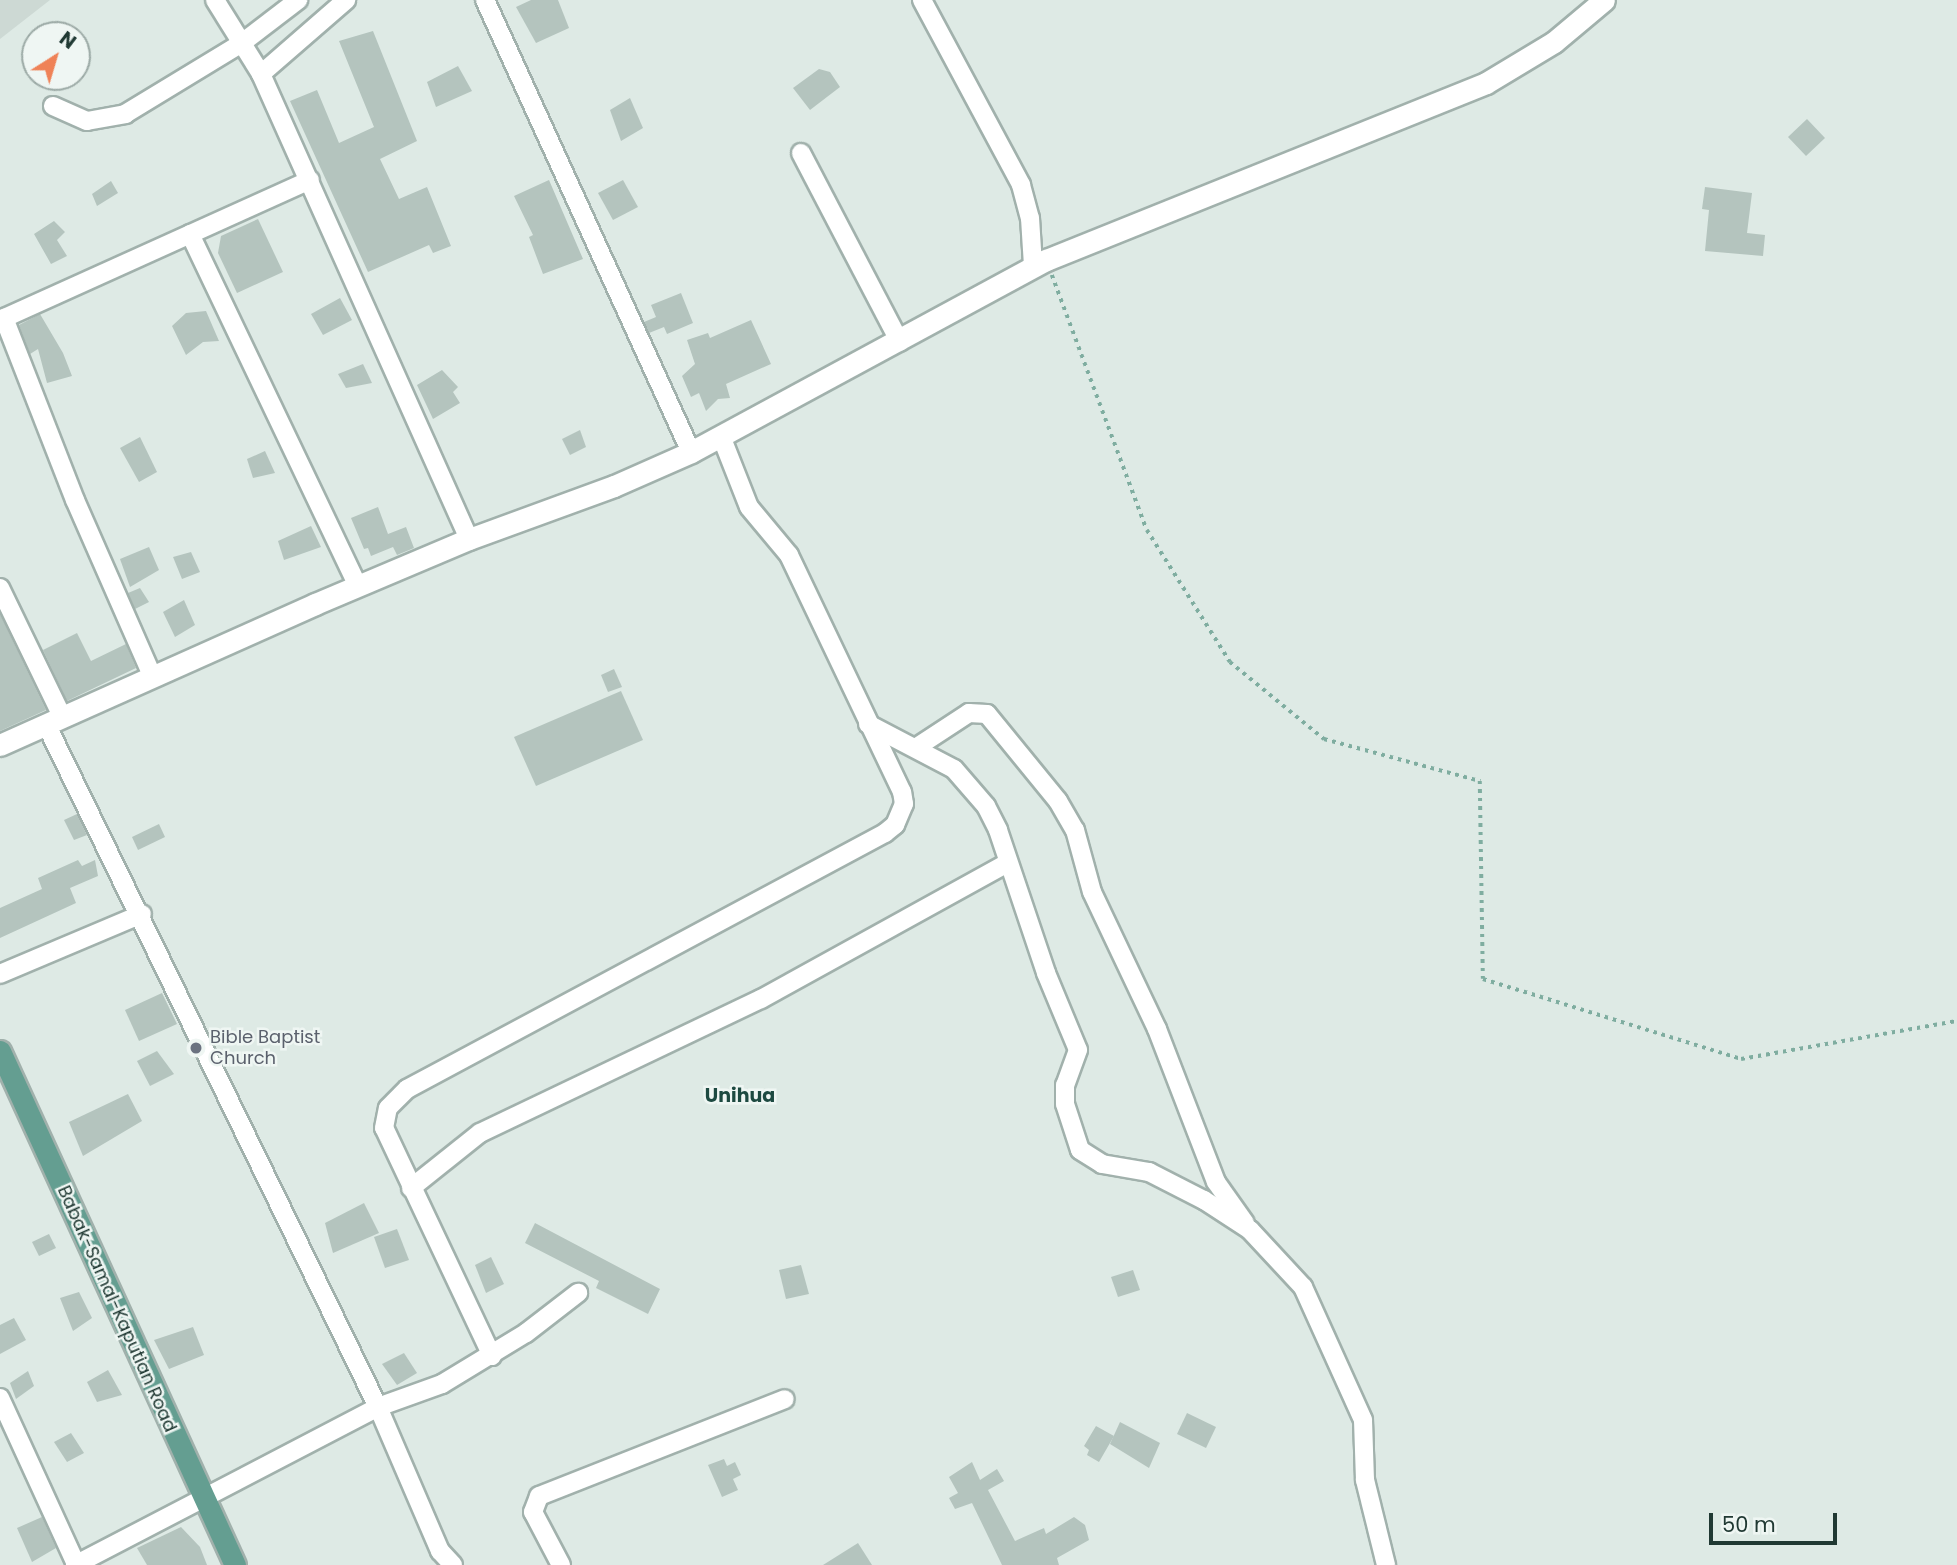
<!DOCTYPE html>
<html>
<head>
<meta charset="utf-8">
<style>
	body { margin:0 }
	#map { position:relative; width:1957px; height:1565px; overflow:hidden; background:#deeae5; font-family:Poppins,sans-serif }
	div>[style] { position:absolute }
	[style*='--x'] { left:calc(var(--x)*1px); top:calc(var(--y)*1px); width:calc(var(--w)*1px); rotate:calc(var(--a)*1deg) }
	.built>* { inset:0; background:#cdd9d4 }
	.building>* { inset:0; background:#b4c4be }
	.path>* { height:3.5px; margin-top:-1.75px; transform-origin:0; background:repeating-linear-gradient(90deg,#7fada0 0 3.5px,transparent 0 8.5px) }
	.roads { filter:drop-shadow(2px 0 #a1b1ac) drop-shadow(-2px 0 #a1b1ac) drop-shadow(0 2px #a1b1ac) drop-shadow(0 -2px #a1b1ac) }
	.minor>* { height:18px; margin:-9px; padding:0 9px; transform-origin:9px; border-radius:9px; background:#fff }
	.tertiary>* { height:21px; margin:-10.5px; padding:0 10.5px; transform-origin:10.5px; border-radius:10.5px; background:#fff }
	.primary>* { height:21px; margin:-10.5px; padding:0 10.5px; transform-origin:10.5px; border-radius:10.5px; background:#649e91 }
	.dots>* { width:19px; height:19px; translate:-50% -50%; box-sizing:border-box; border:4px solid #eff6f3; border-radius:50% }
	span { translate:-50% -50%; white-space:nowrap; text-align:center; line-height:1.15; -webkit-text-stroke:5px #eff6f3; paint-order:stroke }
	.worship-label { font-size:18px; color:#5b616d }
	.left { translate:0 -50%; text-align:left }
	.street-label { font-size:18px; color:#203933 }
	.neighbourhood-label { font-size:19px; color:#1d4a41; font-weight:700 }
	.north { position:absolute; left:21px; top:21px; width:70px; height:70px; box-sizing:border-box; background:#eff6f3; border:2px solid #9caaa6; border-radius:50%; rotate:37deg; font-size:19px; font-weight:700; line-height:28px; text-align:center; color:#203933 }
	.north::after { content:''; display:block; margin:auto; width:24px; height:32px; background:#ef8257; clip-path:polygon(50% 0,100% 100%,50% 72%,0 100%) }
	.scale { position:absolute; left:1709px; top:1513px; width:128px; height:32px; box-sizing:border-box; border:4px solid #203933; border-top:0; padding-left:9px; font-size:21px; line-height:24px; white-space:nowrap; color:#203933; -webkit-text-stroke:5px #eff6f3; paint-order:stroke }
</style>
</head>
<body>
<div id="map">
	<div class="built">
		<div style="clip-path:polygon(0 0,50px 0,0 39px)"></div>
	</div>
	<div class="building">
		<div style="clip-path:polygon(531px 0,558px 0,569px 28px,536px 43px,516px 7px)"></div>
		<div style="clip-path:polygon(373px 31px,417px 141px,380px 159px,399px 199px,427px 187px,451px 246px,433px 253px,429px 245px,368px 272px,290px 101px,317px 90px,339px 143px,374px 127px,339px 41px)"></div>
		<div style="clip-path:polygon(458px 66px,472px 91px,436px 107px,427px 82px)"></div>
		<div style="clip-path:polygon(819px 69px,830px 72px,840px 87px,810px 110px,793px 88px)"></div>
		<div style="clip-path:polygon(630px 98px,643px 128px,621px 141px,610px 110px)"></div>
		<div style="clip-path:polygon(1807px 119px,1825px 138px,1806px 156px,1788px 137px)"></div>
		<div style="clip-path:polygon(549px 180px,583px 259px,543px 274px,529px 237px,533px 235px,514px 196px)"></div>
		<div style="clip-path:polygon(623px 180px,638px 207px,613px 220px,598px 193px)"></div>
		<div style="clip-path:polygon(111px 181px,118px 193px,97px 206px,92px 194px)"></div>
		<div style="clip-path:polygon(1705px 187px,1752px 193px,1747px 233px,1765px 235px,1763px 256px,1705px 251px,1709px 210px,1702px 209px)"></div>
		<div style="clip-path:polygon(258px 219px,283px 272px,237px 293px,218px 253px,221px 236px)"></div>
		<div style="clip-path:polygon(54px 221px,65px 232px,57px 240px,67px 256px,51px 264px,34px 234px)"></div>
		<div style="clip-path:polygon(681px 293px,693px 323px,667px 334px,664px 327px,649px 333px,644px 322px,656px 317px,651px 305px)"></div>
		<div style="clip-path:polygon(340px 298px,352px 320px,323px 335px,311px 314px)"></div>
		<div style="clip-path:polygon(206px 311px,219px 341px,203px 342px,186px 355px,172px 326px,186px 313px)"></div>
		<div style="clip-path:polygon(40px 314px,63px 353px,72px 376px,47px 383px,38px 349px,30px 354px,19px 325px)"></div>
		<div style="clip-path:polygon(751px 320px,771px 364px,726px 384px,730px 398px,718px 399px,706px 411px,699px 393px,691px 397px,682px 376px,695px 364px,687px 340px,708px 333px,710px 338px)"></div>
		<div style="clip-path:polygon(363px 364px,372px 383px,346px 388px,338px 374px)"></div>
		<div style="clip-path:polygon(442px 370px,458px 387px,453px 392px,460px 403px,433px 419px,417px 385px)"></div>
		<div style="clip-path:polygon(580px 430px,586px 447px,570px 455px,562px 439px)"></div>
		<div style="clip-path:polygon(140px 437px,157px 472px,139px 482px,120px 448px)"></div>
		<div style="clip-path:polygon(265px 451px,275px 473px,253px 478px,247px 459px)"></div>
		<div style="clip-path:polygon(378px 507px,388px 534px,406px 527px,414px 548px,397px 555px,393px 547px,371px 556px,368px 548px,364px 549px,351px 518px)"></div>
		<div style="clip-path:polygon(311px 526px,321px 547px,284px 560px,278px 541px)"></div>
		<div style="clip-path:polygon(149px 547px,159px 570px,130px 587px,120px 559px)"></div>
		<div style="clip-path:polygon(191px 552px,200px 572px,182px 579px,173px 557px)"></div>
		<div style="clip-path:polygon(140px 588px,149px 602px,135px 609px,128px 593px)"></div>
		<div style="clip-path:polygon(184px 600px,195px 625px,175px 637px,163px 612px)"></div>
		<div style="clip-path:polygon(0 614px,46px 710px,0 731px)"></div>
		<div style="clip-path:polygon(77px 633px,91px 661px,126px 644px,136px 668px,67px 701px,43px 650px)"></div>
		<div style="clip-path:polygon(614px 669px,622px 687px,608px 692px,601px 675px)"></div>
		<div style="clip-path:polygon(621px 691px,643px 740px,536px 786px,514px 737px)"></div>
		<div style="clip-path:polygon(77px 814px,87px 835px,74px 840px,64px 820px)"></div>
		<div style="clip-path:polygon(159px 824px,165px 837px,138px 850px,132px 837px)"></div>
		<div style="clip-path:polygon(78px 860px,82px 866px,95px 860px,98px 876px,70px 888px,76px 903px,0 938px,0 908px,42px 889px,38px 878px)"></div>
		<div style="clip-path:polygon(162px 993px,177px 1024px,139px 1041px,125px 1010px)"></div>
		<div style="clip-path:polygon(157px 1051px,174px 1074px,150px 1086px,137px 1061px)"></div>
		<div style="clip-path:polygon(128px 1094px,142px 1121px,83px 1156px,69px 1122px)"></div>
		<div style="clip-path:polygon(364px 1203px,379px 1233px,333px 1253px,325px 1223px)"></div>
		<div style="clip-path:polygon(535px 1223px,660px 1289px,648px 1314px,596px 1288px,599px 1281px,525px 1243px)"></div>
		<div style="clip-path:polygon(397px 1229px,409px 1260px,385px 1268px,374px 1237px)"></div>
		<div style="clip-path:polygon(49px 1234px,56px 1248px,39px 1256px,32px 1242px)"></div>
		<div style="clip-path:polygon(491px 1257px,504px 1284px,486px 1293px,475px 1265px)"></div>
		<div style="clip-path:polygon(801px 1265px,809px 1294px,786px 1299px,779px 1270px)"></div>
		<div style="clip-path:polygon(1133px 1270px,1140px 1290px,1118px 1297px,1111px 1277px)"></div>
		<div style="clip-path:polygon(79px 1292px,92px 1318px,73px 1331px,60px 1298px)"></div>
		<div style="clip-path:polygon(14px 1318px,26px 1340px,0 1354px,0 1325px)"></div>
		<div style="clip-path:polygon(193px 1327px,204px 1355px,169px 1369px,154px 1340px)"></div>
		<div style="clip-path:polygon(404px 1353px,417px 1373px,397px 1385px,382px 1364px)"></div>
		<div style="clip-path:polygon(108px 1370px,122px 1395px,97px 1402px,87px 1382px)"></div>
		<div style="clip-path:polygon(28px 1371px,34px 1386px,16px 1399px,10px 1383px)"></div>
		<div style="clip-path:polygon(1187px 1413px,1216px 1427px,1206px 1448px,1177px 1434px)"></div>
		<div style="clip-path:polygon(1120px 1422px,1160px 1443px,1149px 1468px,1110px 1444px)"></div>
		<div style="clip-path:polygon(1096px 1426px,1114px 1436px,1099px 1462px,1087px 1455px,1089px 1450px,1084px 1446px)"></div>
		<div style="clip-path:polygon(71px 1433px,84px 1453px,67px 1462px,54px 1442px)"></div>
		<div style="clip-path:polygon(724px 1459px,727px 1466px,735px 1462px,741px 1475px,733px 1479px,738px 1490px,722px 1497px,708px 1465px)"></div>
		<div style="clip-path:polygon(972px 1462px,980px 1480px,997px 1469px,1004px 1481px,988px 1490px,1015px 1541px,1044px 1528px,1046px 1534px,1074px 1517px,1085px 1525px,1089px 1540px,1057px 1558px,1059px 1565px,1002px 1565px,972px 1503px,955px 1509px,949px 1498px,958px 1493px,949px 1477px)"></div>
		<div style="clip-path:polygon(42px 1517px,56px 1548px,32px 1562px,17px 1528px)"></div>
		<div style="clip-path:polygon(181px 1527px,200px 1547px,207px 1565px,147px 1565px,137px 1548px)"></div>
		<div style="clip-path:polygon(858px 1543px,872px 1565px,823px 1565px)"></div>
	</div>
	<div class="path">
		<div style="--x:1052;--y:275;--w:272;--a:69.6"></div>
		<div style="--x:1147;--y:530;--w:156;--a:57.8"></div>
		<div style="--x:1230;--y:662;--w:122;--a:39.3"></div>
		<div style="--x:1324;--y:739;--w:162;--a:15.1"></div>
		<div style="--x:1480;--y:781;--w:198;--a:89.1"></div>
		<div style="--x:1483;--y:979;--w:270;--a:17.2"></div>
		<div style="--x:1741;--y:1059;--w:219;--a:-10"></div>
	</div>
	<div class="roads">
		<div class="minor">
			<div style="--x:215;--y:0;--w:87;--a:58.1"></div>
			<div style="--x:261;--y:74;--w:509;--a:65.9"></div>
			<div style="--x:485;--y:0;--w:497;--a:65.5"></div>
			<div style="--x:922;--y:0;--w:210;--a:61.8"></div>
			<div style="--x:1021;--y:185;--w:34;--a:75"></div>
			<div style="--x:1030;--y:218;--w:48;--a:86.4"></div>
			<div style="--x:261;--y:74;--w:113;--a:-41"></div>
			<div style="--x:53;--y:106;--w:37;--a:24"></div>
			<div style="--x:87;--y:121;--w:39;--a:-10"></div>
			<div style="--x:125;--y:114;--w:137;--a:-31.3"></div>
			<div style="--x:242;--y:43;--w:71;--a:-37.5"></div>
			<div style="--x:801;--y:153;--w:213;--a:62.4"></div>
			<div style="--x:190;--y:234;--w:390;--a:64.5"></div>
			<div style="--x:4;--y:318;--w:195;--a:68.7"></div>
			<div style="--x:75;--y:500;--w:191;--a:66.3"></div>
			<div style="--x:0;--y:320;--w:340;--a:-24.3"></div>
			<div style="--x:0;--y:588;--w:142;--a:64.2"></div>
			<div style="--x:46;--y:724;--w:759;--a:64.08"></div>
			<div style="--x:378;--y:1407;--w:157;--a:66.7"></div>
			<div style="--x:440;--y:1551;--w:19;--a:47"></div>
			<div style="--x:868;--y:724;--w:97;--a:27.6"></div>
			<div style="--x:954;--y:769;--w:49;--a:49.1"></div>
			<div style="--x:986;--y:806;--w:27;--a:63"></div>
			<div style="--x:998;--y:830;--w:151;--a:71.4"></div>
			<div style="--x:1046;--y:973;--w:83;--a:67.4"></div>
			<div style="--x:1078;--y:1050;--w:37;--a:110"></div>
			<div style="--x:1065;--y:1085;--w:19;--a:90"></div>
			<div style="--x:1065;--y:1104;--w:48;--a:71.9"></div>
			<div style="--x:1080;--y:1150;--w:26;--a:32"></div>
			<div style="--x:1102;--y:1164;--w:48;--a:9.7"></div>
			<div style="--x:1149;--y:1172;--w:62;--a:27"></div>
			<div style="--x:1204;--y:1200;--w:55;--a:33.1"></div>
			<div style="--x:1250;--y:1230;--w:78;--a:47.1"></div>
			<div style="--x:1303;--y:1287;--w:146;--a:65.7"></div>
			<div style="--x:1363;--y:1420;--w:60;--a:88.1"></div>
			<div style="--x:1365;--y:1480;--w:88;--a:76.1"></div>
			<div style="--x:917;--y:747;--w:62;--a:-33.2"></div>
			<div style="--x:969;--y:713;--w:18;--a:3"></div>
			<div style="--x:987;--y:714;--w:112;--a:50.8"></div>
			<div style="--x:1058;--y:801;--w:34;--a:60"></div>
			<div style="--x:1075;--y:830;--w:64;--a:74.7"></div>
			<div style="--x:1092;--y:892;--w:152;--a:64.6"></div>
			<div style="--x:1157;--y:1029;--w:164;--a:68.9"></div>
			<div style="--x:1216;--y:1182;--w:50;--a:54.7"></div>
			<div style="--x:0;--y:974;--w:154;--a:-22.9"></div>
			<div style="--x:411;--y:1188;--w:88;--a:-38.6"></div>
			<div style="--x:480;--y:1133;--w:311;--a:-25.5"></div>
			<div style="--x:761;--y:999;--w:281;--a:-28.9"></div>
			<div style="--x:492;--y:1356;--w:252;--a:-115.3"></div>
			<div style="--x:384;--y:1128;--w:20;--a:-79"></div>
			<div style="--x:388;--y:1108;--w:27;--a:-45"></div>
			<div style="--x:407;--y:1089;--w:542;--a:-28.17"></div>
			<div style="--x:885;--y:833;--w:13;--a:-39"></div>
			<div style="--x:895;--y:825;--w:23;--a:-67"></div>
			<div style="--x:904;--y:804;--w:12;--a:-99"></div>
			<div style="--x:902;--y:792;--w:263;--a:-115.5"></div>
			<div style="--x:789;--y:555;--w:62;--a:-129.8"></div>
			<div style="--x:749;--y:507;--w:76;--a:-111.5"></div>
			<div style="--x:0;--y:1398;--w:183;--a:65.4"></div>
			<div style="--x:75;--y:1565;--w:342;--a:-27.5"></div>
			<div style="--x:378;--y:1407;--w:68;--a:-19.8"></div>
			<div style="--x:442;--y:1384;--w:98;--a:-31.3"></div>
			<div style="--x:526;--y:1333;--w:66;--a:-37.6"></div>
			<div style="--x:561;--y:1565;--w:60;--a:-117.8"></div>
			<div style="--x:533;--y:1512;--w:17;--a:-69"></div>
			<div style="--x:539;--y:1496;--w:264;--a:-21.5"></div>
		</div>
		<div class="tertiary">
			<div style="--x:0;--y:745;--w:345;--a:-24.1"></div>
			<div style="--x:315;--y:604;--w:167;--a:-22.9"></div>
			<div style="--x:469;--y:539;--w:154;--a:-20.1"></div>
			<div style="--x:614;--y:486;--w:84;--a:-23.8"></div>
			<div style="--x:691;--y:452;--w:404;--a:-28.4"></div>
			<div style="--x:1046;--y:260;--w:474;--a:-21.9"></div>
			<div style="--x:1486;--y:83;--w:79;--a:-31.1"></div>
			<div style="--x:1554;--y:42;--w:65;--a:-40"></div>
		</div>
		<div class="primary">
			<div style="--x:0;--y:1051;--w:565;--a:65.43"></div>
		</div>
	</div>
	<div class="dots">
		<div style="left:196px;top:1048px;background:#6b7280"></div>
	</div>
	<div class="worship-label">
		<span class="left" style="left:210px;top:1048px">Bible Baptist<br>Church</span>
	</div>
	<div class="street-label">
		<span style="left:117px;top:1309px;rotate:66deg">Babak-Samal-Kaputian Road</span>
	</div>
	<div class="neighbourhood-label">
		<span style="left:740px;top:1096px">Unihua</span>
	</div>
	<div class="north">N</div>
	<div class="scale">50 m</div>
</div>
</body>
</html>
